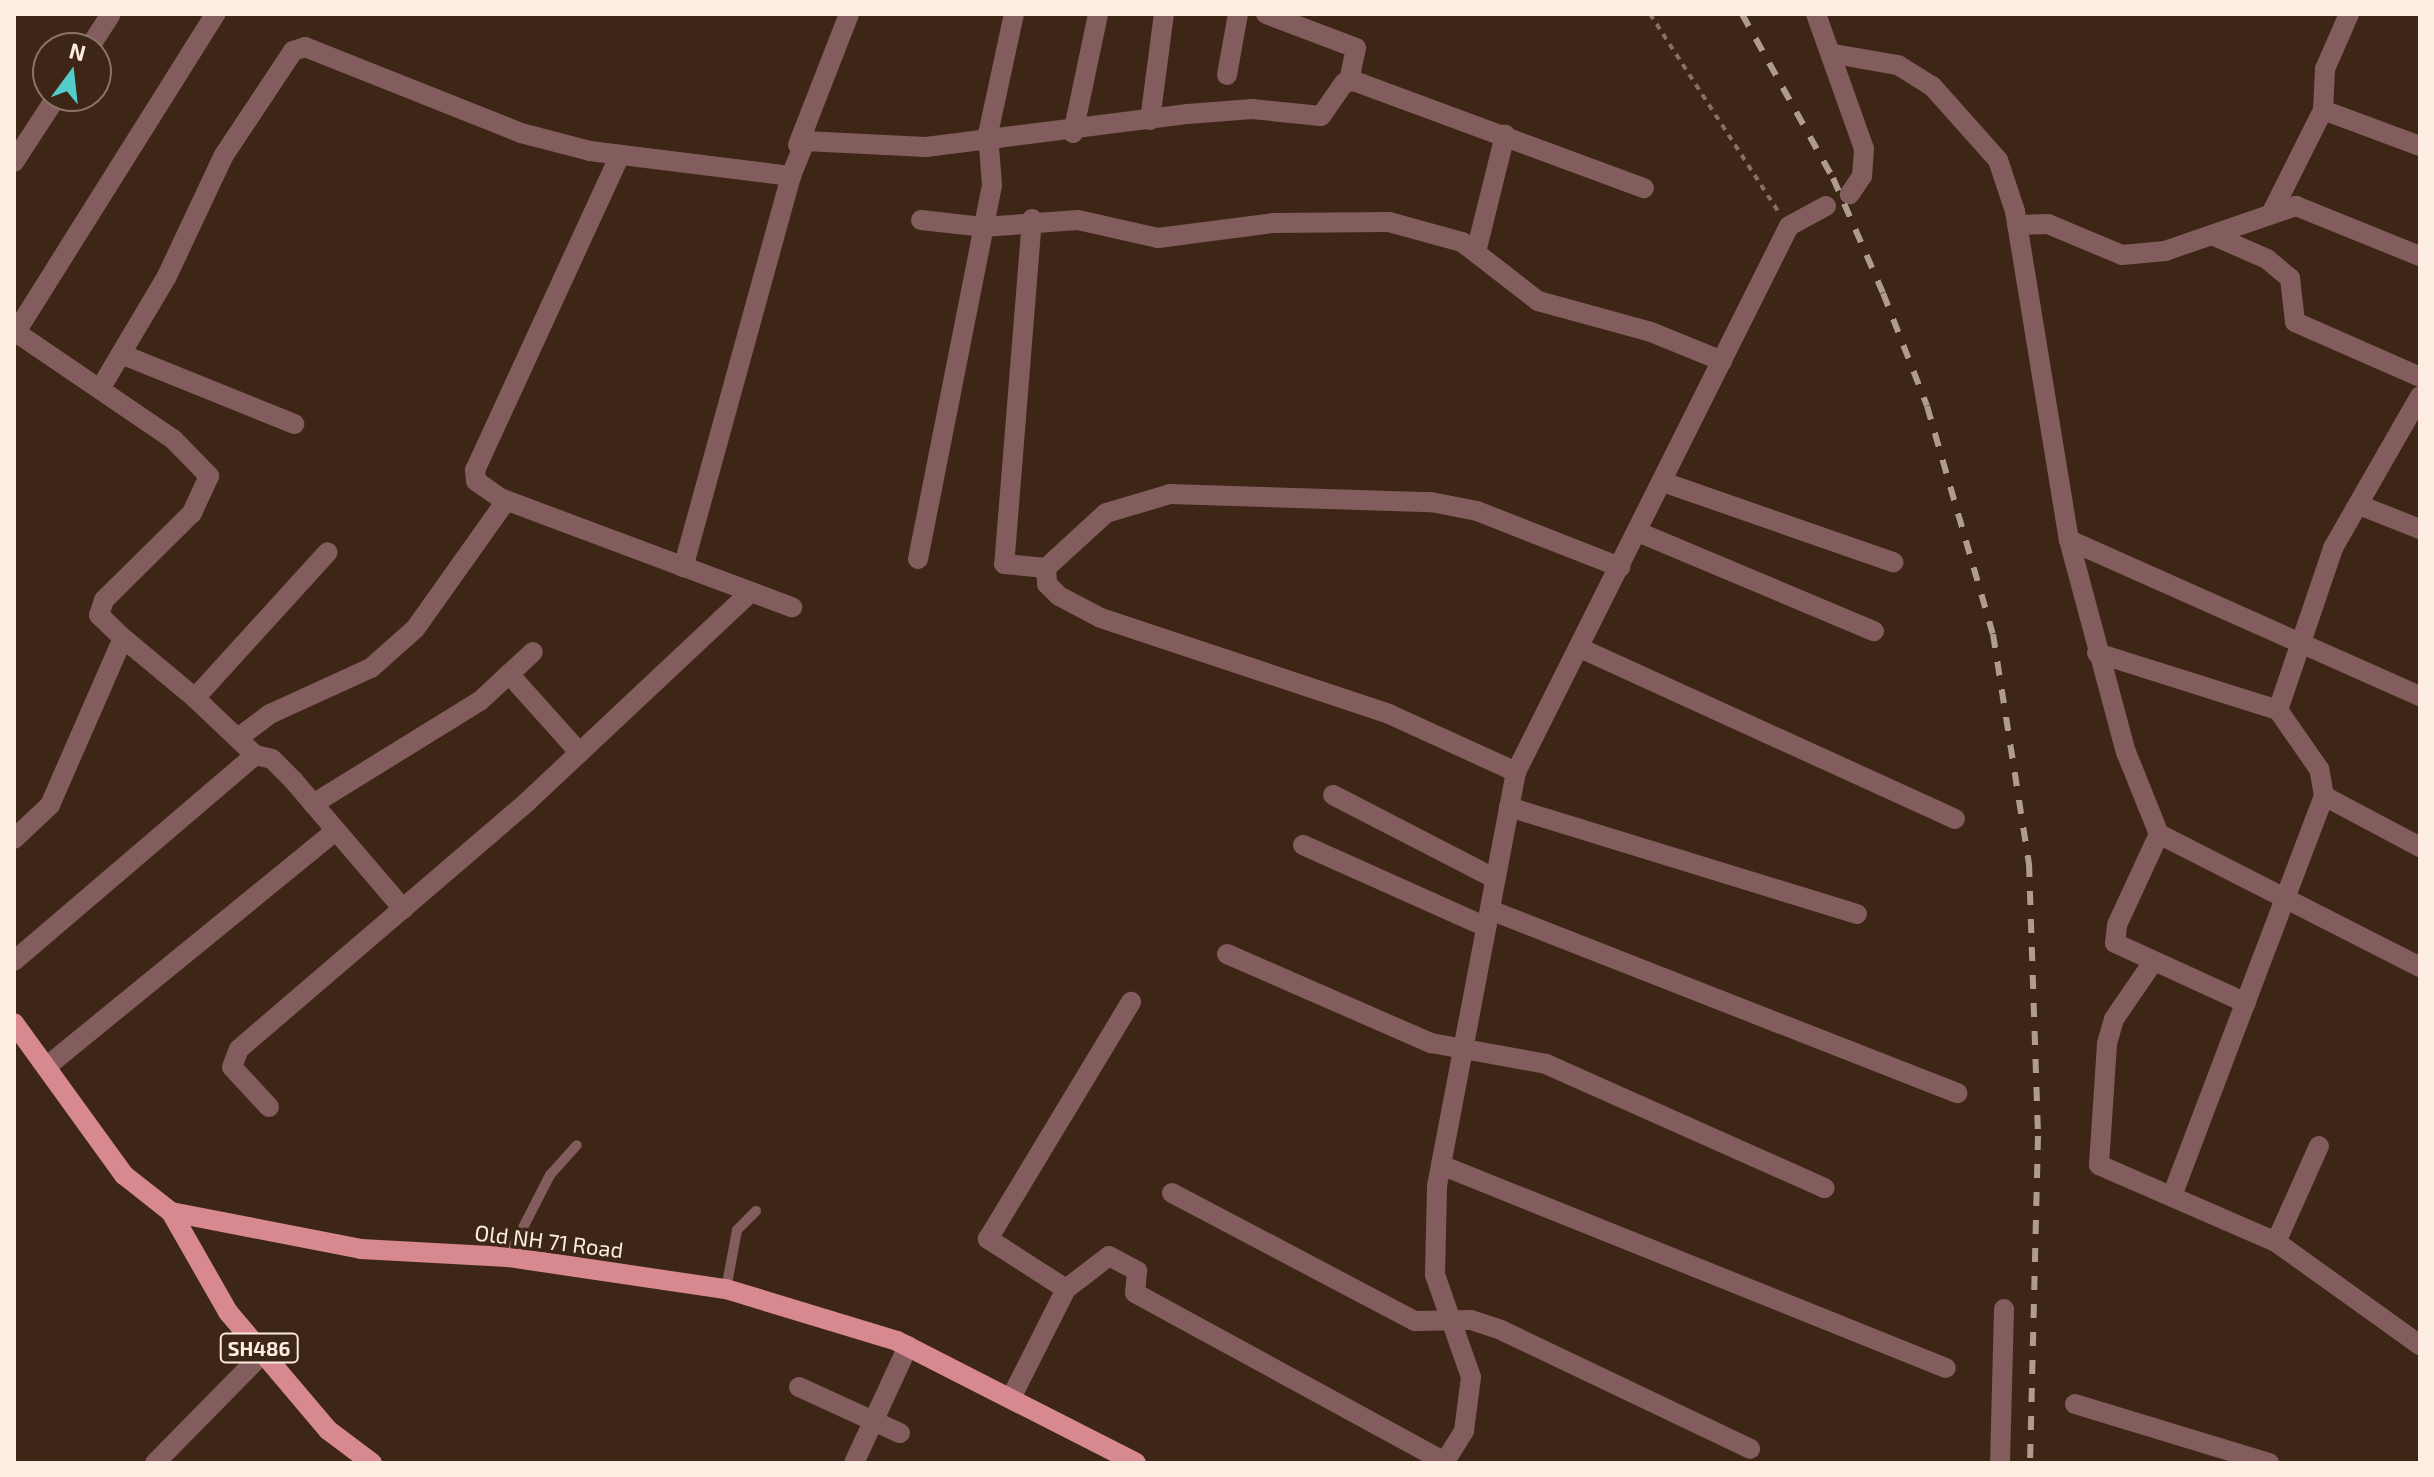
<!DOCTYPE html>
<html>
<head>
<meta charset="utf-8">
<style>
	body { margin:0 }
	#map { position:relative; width:2434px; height:1477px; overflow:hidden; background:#3d2615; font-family:"Exo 2",sans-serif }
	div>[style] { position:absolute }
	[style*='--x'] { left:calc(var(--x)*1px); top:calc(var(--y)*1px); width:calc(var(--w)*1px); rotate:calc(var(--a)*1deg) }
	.path>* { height:4px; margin-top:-2px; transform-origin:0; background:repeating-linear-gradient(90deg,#857062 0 6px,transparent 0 12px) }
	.lane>* { height:10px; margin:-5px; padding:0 5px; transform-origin:5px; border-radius:5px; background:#835c5e }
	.street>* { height:20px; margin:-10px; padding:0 10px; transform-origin:10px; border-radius:10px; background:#835c5e }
	.primary>* { height:20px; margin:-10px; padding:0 10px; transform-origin:10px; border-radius:10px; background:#d8898f }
	.rail>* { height:6px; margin-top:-3px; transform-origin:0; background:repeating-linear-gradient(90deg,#af9c8f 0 14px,transparent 0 28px) }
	span { translate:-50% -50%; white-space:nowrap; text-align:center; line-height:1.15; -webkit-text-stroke:7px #3d2615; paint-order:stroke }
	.shield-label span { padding:2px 6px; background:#3d2615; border:2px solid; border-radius:6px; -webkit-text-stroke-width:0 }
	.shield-label { font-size:20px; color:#fcece2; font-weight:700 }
	.street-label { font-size:22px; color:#fcece2 }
	.frame { position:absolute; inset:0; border:16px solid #fcece2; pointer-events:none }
	.north { position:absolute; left:32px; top:32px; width:80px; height:80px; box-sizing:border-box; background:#3d2615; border:2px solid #897567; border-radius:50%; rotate:15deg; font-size:22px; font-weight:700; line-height:32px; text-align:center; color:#fcece2 }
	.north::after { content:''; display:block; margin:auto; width:28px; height:36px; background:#52cdcc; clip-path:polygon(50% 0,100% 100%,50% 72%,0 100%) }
</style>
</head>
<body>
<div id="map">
	<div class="path">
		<div style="--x:1650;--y:14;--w:235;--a:57"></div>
	</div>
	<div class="lane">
		<div style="--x:508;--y:1257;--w:92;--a:-62.9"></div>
		<div style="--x:550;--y:1175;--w:40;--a:-48"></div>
		<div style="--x:726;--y:1289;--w:60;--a:-79.4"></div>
		<div style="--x:737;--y:1230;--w:27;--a:-45"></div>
	</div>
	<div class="street">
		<div style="--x:1266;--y:14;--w:96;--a:20.7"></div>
		<div style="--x:1356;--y:48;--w:34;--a:102"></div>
		<div style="--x:1816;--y:14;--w:143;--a:70.4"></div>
		<div style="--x:1864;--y:149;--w:27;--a:94"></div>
		<div style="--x:1862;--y:176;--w:22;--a:124"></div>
		<div style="--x:2349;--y:14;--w:60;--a:113.6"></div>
		<div style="--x:2325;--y:69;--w:41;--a:92.8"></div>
		<div style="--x:2323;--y:110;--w:103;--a:20.4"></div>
		<div style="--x:89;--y:48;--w:40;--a:-57.1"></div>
		<div style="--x:1834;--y:54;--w:65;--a:9.8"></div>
		<div style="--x:1898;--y:65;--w:40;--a:32"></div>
		<div style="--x:1932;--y:86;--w:99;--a:48.3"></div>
		<div style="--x:1998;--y:160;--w:54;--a:71.6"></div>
		<div style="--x:2015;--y:211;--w:333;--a:80.7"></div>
		<div style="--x:2069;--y:540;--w:220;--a:75"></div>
		<div style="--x:2126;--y:752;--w:88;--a:68.1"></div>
		<div style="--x:2159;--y:834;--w:293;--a:27"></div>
		<div style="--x:1227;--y:75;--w:62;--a:-79.8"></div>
		<div style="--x:1150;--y:120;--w:107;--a:-82.5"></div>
		<div style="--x:1073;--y:133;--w:122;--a:-78.1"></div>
		<div style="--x:798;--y:145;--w:141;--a:-68.7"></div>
		<div style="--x:620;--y:155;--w:347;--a:114.7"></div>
		<div style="--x:475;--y:470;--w:11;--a:85"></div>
		<div style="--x:476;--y:481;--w:29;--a:35"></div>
		<div style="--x:500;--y:498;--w:312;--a:20.5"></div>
		<div style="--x:14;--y:162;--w:79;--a:-56.9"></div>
		<div style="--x:791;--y:176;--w:38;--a:-68"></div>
		<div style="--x:805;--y:141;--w:121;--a:2.8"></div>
		<div style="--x:926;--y:147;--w:264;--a:-7.2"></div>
		<div style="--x:1188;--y:114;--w:64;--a:-4.5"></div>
		<div style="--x:1252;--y:109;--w:69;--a:5.8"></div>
		<div style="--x:1321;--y:116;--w:40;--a:-55.1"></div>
		<div style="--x:1344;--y:83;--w:10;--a:-11"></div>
		<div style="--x:1354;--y:81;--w:309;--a:20.3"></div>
		<div style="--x:2273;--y:210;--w:112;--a:-63.4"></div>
		<div style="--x:1032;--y:219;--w:346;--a:94.6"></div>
		<div style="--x:1004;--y:564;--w:42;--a:5.4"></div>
		<div style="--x:1046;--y:568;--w:81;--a:-42.5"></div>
		<div style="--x:1106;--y:513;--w:67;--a:-16.5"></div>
		<div style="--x:1170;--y:494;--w:261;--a:1.8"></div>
		<div style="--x:1431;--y:502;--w:47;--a:11.1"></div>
		<div style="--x:1477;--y:511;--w:154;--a:21.4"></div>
		<div style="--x:921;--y:220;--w:62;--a:6.4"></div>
		<div style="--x:983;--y:227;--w:95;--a:-4.2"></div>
		<div style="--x:1078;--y:220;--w:82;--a:12.7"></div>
		<div style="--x:1158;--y:238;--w:116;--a:-7.4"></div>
		<div style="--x:1273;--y:223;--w:116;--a:-0.5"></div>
		<div style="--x:1389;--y:222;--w:76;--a:15.3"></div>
		<div style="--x:1462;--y:242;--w:96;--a:37.8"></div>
		<div style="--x:1538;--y:301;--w:117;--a:15.3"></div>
		<div style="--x:1651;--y:332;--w:77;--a:22.2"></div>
		<div style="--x:2017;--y:225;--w:31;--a:-2"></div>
		<div style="--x:2048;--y:224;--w:80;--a:22.7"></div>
		<div style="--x:2122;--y:255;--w:43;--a:-5.3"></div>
		<div style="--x:2165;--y:251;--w:139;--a:-19"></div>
		<div style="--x:2296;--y:206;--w:134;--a:22"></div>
		<div style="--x:2212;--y:235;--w:60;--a:23.6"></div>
		<div style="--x:2267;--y:259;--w:30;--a:40"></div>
		<div style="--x:2290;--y:278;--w:44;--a:83.5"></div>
		<div style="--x:2295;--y:322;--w:137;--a:23.7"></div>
		<div style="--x:1476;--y:252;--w:121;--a:-76.1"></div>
		<div style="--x:14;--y:331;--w:192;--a:34.2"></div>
		<div style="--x:173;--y:439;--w:52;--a:45.8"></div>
		<div style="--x:209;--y:476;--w:41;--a:114.7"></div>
		<div style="--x:192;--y:513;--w:124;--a:135.3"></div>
		<div style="--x:104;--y:600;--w:16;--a:108"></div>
		<div style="--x:99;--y:615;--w:33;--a:44"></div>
		<div style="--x:14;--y:335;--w:379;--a:-57.9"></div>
		<div style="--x:121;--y:354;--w:187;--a:22"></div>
		<div style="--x:100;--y:389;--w:131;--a:-59.3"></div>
		<div style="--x:167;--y:276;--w:134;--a:-64.8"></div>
		<div style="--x:224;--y:155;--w:125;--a:-56.4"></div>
		<div style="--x:293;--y:51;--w:13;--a:-18"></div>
		<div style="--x:305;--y:47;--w:232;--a:21.7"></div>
		<div style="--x:521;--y:133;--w:71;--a:14.6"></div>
		<div style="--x:590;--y:151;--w:203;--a:7.1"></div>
		<div style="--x:791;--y:176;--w:406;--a:105.4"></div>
		<div style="--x:1663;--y:482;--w:244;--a:19.2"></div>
		<div style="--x:2359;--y:505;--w:66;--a:21.5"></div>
		<div style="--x:1638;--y:532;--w:256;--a:22.8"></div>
		<div style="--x:2069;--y:540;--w:384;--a:24"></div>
		<div style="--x:918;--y:559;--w:381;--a:-78.8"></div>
		<div style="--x:992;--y:185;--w:51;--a:-94.5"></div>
		<div style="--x:988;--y:134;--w:123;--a:-77.8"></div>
		<div style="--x:1046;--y:568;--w:16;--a:86"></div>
		<div style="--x:1047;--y:584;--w:17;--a:45"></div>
		<div style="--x:1059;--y:596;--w:47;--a:27.6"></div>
		<div style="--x:1101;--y:618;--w:304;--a:18.4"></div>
		<div style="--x:1389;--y:714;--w:140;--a:24.5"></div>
		<div style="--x:1580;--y:648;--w:412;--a:24.5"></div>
		<div style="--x:2097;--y:653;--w:190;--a:17.5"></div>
		<div style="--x:509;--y:674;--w:106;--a:48.1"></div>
		<div style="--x:238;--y:738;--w:40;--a:-37"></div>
		<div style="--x:270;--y:714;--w:111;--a:-24.5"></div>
		<div style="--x:371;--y:668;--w:59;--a:-41.6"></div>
		<div style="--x:415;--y:629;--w:157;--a:-54.6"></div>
		<div style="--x:255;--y:755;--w:17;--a:13"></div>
		<div style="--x:272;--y:759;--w:30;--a:45"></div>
		<div style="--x:293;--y:780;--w:170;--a:49.5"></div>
		<div style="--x:1333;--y:795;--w:183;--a:27.3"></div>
		<div style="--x:2324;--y:796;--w:109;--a:28"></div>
		<div style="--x:313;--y:804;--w:196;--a:-31.7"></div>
		<div style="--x:480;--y:701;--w:72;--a:-42.8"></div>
		<div style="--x:1509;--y:807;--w:364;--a:17.1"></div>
		<div style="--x:2159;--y:834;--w:100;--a:114.8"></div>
		<div style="--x:2117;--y:925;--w:18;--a:96"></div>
		<div style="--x:2115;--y:943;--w:144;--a:24.6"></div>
		<div style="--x:14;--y:839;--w:50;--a:-43.4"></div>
		<div style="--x:50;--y:805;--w:182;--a:-66.4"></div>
		<div style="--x:123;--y:638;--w:94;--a:39.8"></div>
		<div style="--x:195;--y:698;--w:197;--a:-47.7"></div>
		<div style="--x:1303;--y:845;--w:201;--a:24.1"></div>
		<div style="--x:1490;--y:910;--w:502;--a:21.4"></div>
		<div style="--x:1227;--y:954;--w:223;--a:23.6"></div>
		<div style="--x:1431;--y:1043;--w:117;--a:10.3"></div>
		<div style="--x:1546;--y:1064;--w:305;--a:24"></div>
		<div style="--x:14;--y:961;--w:317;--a:-40.5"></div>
		<div style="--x:255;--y:755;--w:83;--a:-136.5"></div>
		<div style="--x:2151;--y:965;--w:65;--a:124.4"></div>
		<div style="--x:2114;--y:1019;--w:26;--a:106"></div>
		<div style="--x:2107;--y:1044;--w:121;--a:93.8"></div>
		<div style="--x:2099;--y:1165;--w:193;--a:23.5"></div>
		<div style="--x:2276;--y:1242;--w:177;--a:35.6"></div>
		<div style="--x:46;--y:1067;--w:373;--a:-39.2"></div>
		<div style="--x:269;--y:1107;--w:54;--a:-132.8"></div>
		<div style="--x:232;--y:1067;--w:19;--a:-69"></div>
		<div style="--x:239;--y:1049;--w:379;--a:-40.6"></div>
		<div style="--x:527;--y:802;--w:307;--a:-43.2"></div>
		<div style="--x:1441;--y:1165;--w:544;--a:21.9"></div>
		<div style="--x:1172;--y:1193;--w:275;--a:27.8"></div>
		<div style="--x:1415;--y:1321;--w:56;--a:-1"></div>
		<div style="--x:1471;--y:1320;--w:32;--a:18"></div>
		<div style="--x:1501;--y:1330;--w:276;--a:25.5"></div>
		<div style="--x:2172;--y:1196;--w:428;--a:-69.2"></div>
		<div style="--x:2324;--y:796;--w:27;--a:-100"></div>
		<div style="--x:2319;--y:769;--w:72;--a:-124.8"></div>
		<div style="--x:2278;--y:710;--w:171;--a:-71.2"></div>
		<div style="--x:2333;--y:548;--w:175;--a:-60.2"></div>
		<div style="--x:2276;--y:1242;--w:105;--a:-65.9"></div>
		<div style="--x:1066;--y:1289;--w:93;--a:-147.3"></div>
		<div style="--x:988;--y:1239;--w:277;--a:-58.9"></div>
		<div style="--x:799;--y:1387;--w:111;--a:24.5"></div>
		<div style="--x:1011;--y:1398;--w:122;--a:-63.2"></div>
		<div style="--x:1066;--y:1289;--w:54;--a:-37.5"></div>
		<div style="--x:1109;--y:1256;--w:32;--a:28"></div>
		<div style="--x:1137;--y:1271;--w:22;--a:95"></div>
		<div style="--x:1135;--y:1293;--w:353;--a:28.6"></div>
		<div style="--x:2075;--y:1404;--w:203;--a:16.9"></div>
		<div style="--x:155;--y:1463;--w:154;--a:-45.5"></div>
		<div style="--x:854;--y:1463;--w:129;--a:-65.2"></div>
		<div style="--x:1444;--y:1463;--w:38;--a:-58"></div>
		<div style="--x:1464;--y:1431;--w:54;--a:-82.6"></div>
		<div style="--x:1471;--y:1377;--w:108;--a:-109.4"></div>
		<div style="--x:1435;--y:1275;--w:89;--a:-88.7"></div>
		<div style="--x:1437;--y:1186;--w:421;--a:-79.2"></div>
		<div style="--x:1516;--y:772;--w:610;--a:-63.43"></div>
		<div style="--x:1789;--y:226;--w:42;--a:-28.4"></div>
		<div style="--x:2000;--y:1463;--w:154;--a:-88.5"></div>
	</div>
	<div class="primary">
		<div style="--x:14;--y:1023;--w:188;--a:54.1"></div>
		<div style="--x:124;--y:1175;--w:60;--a:38.2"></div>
		<div style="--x:171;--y:1212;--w:194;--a:11"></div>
		<div style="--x:361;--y:1249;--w:147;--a:3.1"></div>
		<div style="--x:508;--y:1257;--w:220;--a:8.4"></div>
		<div style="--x:726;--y:1289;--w:179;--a:16.9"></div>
		<div style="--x:897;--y:1341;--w:268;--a:27"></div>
		<div style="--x:171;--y:1212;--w:115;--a:60.3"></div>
		<div style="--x:228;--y:1312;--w:155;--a:49.7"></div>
		<div style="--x:328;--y:1430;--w:55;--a:36.9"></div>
	</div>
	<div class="rail">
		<div style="--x:1742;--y:14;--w:188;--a:61"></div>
		<div style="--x:1833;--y:178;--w:125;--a:66.5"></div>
		<div style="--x:1883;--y:293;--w:121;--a:68.7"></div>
		<div style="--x:1927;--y:406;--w:237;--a:73.9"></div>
		<div style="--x:1993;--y:634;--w:232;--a:81.1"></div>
		<div style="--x:2029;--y:863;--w:273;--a:88.1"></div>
		<div style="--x:2038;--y:1136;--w:327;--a:91.4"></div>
	</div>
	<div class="shield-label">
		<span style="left:259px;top:1348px">SH486</span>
	</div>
	<div class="street-label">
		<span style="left:549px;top:1241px;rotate:7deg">Old NH 71 Road</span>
	</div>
	<div class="frame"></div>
	<div class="north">N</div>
</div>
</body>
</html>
